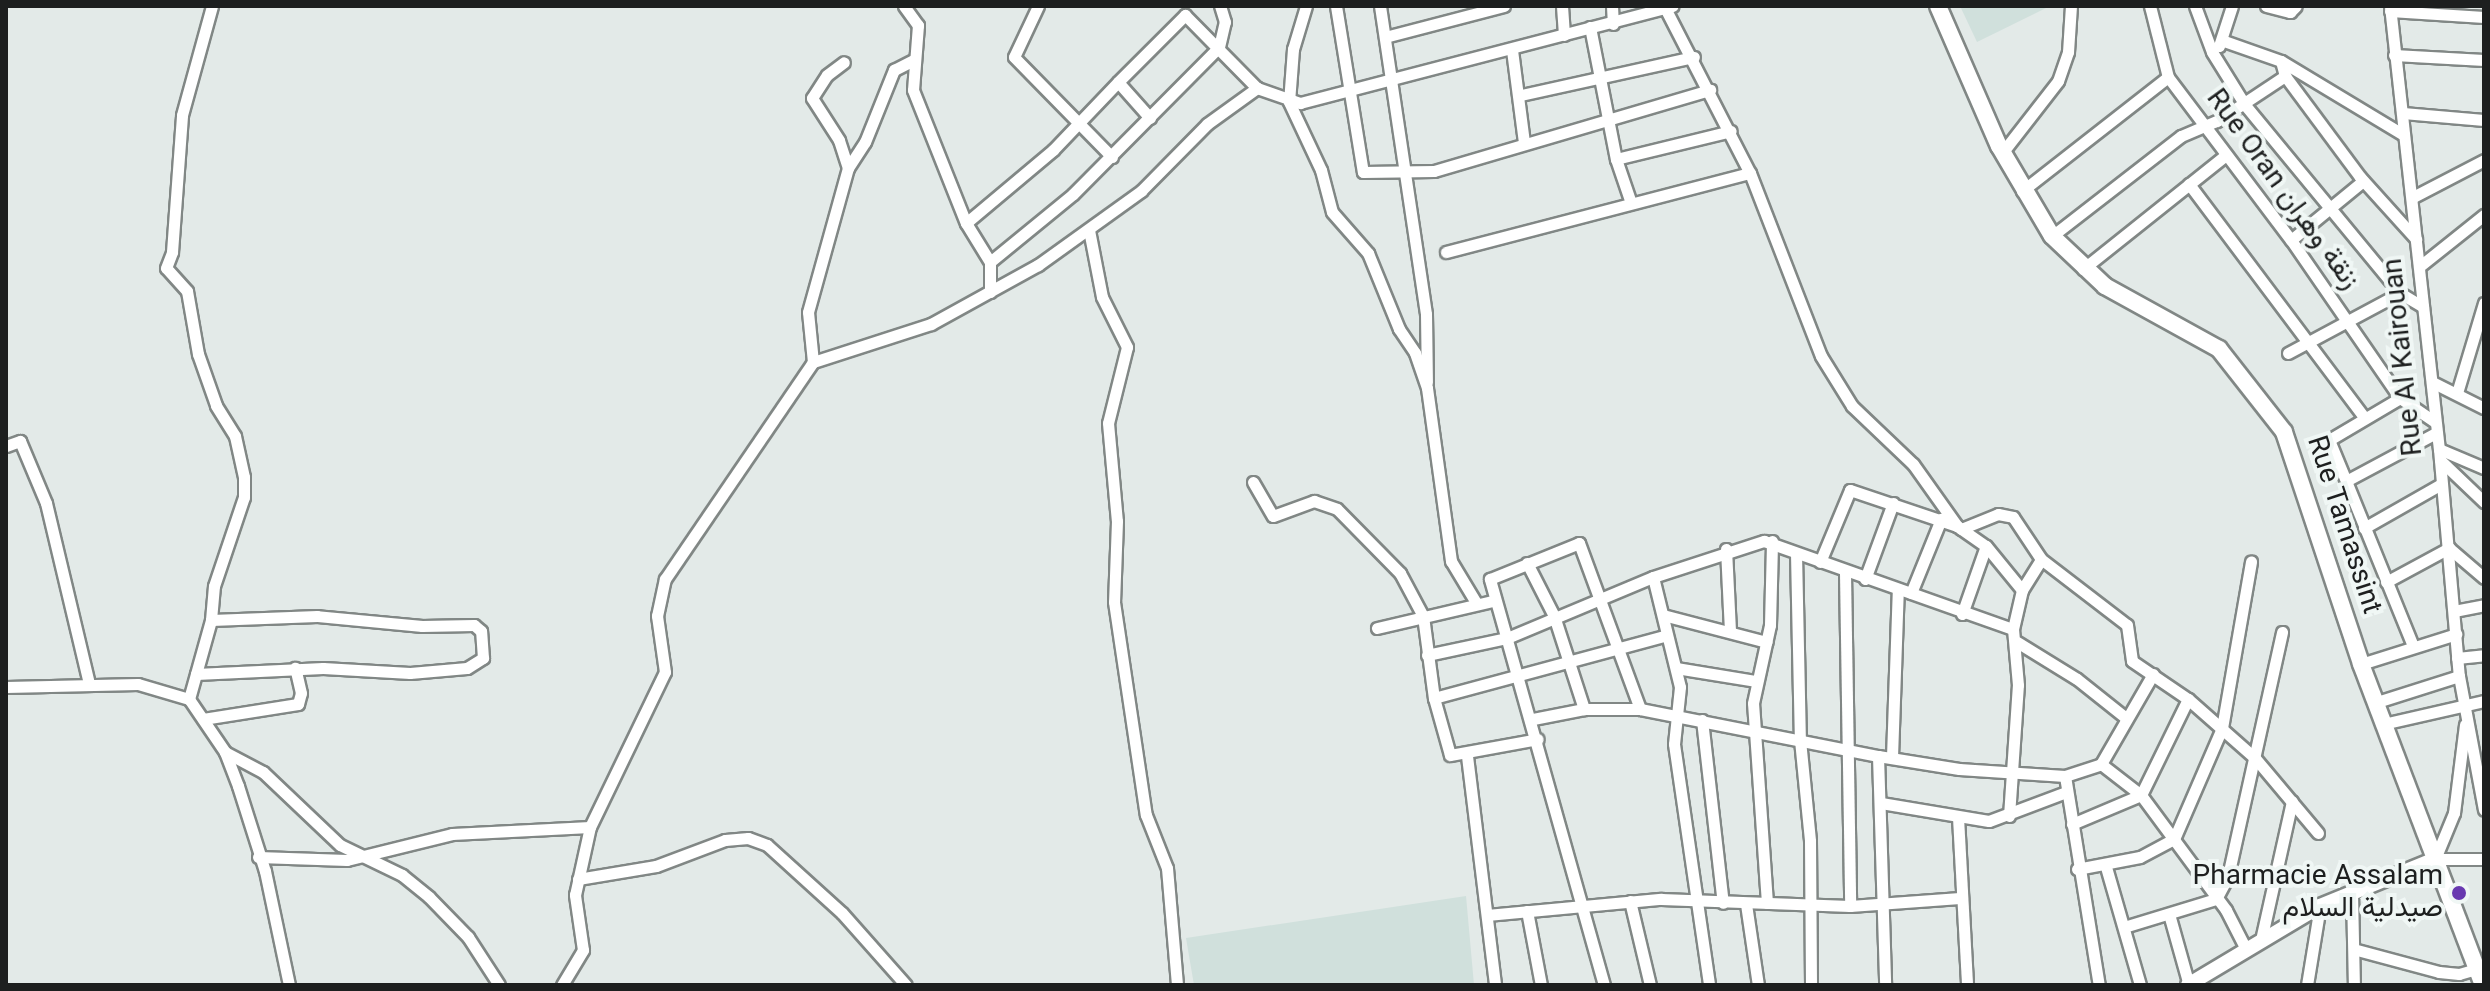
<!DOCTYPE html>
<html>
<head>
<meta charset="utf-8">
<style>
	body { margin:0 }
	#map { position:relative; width:2490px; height:991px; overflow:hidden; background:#e3eae8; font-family:Georgia,Vazirmatn,serif }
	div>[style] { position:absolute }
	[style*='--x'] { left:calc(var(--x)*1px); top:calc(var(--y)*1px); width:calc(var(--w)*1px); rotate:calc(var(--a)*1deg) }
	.built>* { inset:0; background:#d0e0dc }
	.roads { filter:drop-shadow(2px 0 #818785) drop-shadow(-2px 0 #818785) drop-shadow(0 2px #818785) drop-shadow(0 -2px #818785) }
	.minor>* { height:11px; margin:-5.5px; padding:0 5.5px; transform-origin:5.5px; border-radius:5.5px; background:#fff }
	.tertiary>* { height:14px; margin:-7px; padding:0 7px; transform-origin:7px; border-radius:7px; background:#fff }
	.secondary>* { height:16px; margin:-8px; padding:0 8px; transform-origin:8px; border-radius:8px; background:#fff }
	.dots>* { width:22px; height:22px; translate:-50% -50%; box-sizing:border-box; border:4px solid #f0f7f5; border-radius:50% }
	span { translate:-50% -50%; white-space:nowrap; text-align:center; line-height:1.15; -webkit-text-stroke:8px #f0f7f5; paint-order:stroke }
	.street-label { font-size:28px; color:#1d1f1f }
	.poi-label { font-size:28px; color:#1d1f1f }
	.right { translate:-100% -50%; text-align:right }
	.frame { position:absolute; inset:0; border:8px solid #1d1f1f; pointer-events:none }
</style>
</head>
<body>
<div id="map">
	<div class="built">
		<div style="clip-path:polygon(1960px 6px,2050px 6px,1977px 42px)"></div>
		<div style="clip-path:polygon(1466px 896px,1474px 985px,1194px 985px,1186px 938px)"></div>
	</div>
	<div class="roads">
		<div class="minor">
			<div style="--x:904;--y:6;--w:24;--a:54"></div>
			<div style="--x:918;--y:25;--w:65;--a:94.4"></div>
			<div style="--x:913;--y:90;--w:143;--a:68.3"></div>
			<div style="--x:1038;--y:6;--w:56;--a:115.2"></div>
			<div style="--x:1014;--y:57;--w:140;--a:45.6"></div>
			<div style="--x:1306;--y:6;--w:45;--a:106.8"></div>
			<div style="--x:1293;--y:49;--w:53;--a:94.3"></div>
			<div style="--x:1289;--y:102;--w:75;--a:64.8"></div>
			<div style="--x:1321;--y:170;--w:43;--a:75.3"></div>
			<div style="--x:1332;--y:212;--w:55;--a:48.7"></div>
			<div style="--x:1368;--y:253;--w:82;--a:67.8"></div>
			<div style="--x:1399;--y:329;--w:29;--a:56"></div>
			<div style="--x:1415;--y:353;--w:37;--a:71"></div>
			<div style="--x:1427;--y:388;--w:175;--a:82.1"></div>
			<div style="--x:1451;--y:561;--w:47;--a:59"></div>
			<div style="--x:1336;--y:6;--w:168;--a:80.8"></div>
			<div style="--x:1363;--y:172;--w:71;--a:-0.8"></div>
			<div style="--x:1434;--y:171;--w:288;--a:-16.4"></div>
			<div style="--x:1380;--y:6;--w:311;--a:81.5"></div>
			<div style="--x:1426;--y:314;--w:68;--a:89.2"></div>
			<div style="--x:1562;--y:6;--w:29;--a:86"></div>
			<div style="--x:1612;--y:6;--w:18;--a:87"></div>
			<div style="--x:1664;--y:6;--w:188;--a:62.8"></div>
			<div style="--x:1750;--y:173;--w:196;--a:68.8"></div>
			<div style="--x:1821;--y:356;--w:59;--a:58.2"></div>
			<div style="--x:1852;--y:406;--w:84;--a:43.6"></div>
			<div style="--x:1913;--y:464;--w:76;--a:54.6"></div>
			<div style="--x:2150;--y:6;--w:73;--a:75.8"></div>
			<div style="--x:2168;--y:77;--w:204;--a:53"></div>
			<div style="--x:2291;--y:240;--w:192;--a:55.4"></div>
			<div style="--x:2400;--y:398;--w:42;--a:34.4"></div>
			<div style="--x:2195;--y:6;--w:49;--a:69.7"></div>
			<div style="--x:2212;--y:52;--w:62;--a:58.1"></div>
			<div style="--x:2245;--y:105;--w:244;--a:50.5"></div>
			<div style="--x:2400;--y:293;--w:27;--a:31"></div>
			<div style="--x:2266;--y:6;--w:25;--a:14"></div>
			<div style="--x:2290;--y:12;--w:8;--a:-45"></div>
			<div style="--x:2390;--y:6;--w:446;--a:83.7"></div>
			<div style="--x:2439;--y:449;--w:228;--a:85"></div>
			<div style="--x:2459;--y:676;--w:136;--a:79.4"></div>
			<div style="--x:2390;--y:11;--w:94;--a:3.7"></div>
			<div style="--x:1590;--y:27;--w:135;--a:78.9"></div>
			<div style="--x:1616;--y:159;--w:46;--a:71.2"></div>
			<div style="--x:1385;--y:37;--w:123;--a:-14.6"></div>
			<div style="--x:2224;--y:41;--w:60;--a:19.3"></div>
			<div style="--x:2281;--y:61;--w:141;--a:31.1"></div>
			<div style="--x:2219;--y:46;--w:42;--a:-72"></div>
			<div style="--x:1512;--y:50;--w:93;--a:82.6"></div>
			<div style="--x:2394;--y:55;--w:90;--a:3.2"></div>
			<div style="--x:2281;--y:61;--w:16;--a:75"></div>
			<div style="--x:2285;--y:76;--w:126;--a:53.4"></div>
			<div style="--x:2360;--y:177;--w:84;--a:47.9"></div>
			<div style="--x:1521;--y:95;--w:177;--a:-12.4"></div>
			<div style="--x:2403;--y:113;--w:81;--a:4.9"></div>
			<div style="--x:1150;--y:118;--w:48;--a:-131.6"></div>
			<div style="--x:1118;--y:82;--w:95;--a:-45"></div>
			<div style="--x:1185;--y:15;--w:103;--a:45.4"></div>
			<div style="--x:1257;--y:88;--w:46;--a:19.2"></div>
			<div style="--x:1300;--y:103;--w:385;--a:-14.6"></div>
			<div style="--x:2002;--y:153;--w:91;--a:-52.1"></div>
			<div style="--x:2058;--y:81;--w:31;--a:-71"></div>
			<div style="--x:2068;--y:52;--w:46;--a:-86.3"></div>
			<div style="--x:1616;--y:159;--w:118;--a:-13.7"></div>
			<div style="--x:848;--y:168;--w:31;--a:-57"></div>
			<div style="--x:865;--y:142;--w:78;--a:-68.1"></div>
			<div style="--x:894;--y:70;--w:22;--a:-27"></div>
			<div style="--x:2189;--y:184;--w:291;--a:53.1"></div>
			<div style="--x:2022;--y:191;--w:185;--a:-38"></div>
			<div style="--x:2413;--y:197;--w:80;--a:-27.5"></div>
			<div style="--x:1089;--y:230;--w:68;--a:79"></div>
			<div style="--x:1102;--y:297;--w:56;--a:63.4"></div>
			<div style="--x:1127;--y:347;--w:78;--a:104"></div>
			<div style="--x:1108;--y:423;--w:98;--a:84.8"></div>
			<div style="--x:1117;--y:521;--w:81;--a:92.1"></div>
			<div style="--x:1114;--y:602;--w:215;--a:81.5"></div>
			<div style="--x:1146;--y:815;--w:57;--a:68.4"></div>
			<div style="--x:1167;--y:868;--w:117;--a:85.1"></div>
			<div style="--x:2052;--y:236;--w:163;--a:-37.8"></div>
			<div style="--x:2181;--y:136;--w:39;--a:-23"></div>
			<div style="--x:2217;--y:121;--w:82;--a:-33.5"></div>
			<div style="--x:2291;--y:240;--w:93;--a:-39.3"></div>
			<div style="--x:1446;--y:252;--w:314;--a:-14.6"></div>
			<div style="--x:990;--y:262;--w:46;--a:-121.6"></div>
			<div style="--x:966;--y:223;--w:114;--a:-40"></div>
			<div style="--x:1053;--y:150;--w:94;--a:-46.3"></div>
			<div style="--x:2420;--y:266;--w:82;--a:-38.6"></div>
			<div style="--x:2083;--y:269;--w:183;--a:-38.6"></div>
			<div style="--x:990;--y:292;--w:30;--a:-90"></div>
			<div style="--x:990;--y:262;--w:107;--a:-39.3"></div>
			<div style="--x:1073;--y:194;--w:207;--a:-45.2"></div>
			<div style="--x:1219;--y:47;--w:26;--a:-77"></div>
			<div style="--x:1225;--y:22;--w:17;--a:-107"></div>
			<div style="--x:2288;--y:353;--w:127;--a:-28.2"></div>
			<div style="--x:813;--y:362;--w:50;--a:-95.7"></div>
			<div style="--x:808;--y:312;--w:149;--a:-74.5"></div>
			<div style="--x:848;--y:168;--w:29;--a:-108"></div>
			<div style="--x:839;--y:140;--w:50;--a:-122.7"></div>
			<div style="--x:812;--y:98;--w:27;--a:-57"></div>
			<div style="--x:827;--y:75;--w:21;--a:-37"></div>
			<div style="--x:2432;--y:382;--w:58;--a:26.6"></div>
			<div style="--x:2457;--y:393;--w:94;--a:-73.3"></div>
			<div style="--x:6;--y:446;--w:15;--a:-20"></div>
			<div style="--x:20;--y:441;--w:67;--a:67.2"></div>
			<div style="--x:46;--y:503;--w:185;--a:76.6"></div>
			<div style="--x:2439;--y:449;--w:49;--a:22.9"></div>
			<div style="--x:2440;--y:460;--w:61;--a:43.7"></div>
			<div style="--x:2346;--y:481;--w:44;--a:-112.5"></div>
			<div style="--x:2329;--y:440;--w:82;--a:-30.6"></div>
			<div style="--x:1253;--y:482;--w:39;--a:60"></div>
			<div style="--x:1273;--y:516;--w:44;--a:-20.1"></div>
			<div style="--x:1314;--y:501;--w:24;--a:19"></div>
			<div style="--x:1337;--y:509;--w:90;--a:45.5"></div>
			<div style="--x:1400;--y:573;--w:49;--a:61.9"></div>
			<div style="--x:1423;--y:616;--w:83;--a:82.4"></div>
			<div style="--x:1434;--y:698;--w:59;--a:74.3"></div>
			<div style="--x:1450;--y:755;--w:89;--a:-10.3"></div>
			<div style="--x:2364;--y:528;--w:89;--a:-29.7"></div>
			<div style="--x:1961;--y:529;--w:40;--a:-22"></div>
			<div style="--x:1998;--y:514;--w:15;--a:11"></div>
			<div style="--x:2013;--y:517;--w:50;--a:56.3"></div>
			<div style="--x:2041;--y:559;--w:108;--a:37.5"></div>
			<div style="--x:2127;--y:625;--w:36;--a:82"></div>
			<div style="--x:2132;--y:661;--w:68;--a:34.2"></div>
			<div style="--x:2188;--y:699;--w:89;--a:41.4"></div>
			<div style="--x:2255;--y:758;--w:98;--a:50"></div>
			<div style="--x:2449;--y:548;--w:46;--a:40.6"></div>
			<div style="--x:1726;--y:549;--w:82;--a:87.2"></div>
			<div style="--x:1796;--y:553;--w:187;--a:88.8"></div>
			<div style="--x:1800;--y:740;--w:101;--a:84.3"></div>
			<div style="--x:1810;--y:841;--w:144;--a:89.6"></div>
			<div style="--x:1820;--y:562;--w:78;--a:-67.4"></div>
			<div style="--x:1850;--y:490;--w:113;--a:18.6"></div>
			<div style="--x:1957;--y:526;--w:35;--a:35"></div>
			<div style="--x:1986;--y:546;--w:57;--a:50.7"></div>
			<div style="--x:1527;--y:563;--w:59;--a:63"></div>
			<div style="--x:1554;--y:616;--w:98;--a:72.1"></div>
			<div style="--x:1845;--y:573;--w:333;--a:89.1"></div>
			<div style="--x:1653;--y:577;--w:113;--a:76.2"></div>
			<div style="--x:1680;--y:687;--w:57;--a:96"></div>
			<div style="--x:1674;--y:744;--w:244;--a:81.7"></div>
			<div style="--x:1865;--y:579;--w:81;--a:-69.8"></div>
			<div style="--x:2386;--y:582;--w:72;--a:-28.4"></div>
			<div style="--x:1911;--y:593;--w:80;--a:-67.9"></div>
			<div style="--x:2454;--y:611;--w:31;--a:-11"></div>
			<div style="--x:1962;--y:614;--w:72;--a:-70.6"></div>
			<div style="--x:1663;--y:615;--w:107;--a:14.6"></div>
			<div style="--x:1377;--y:628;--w:118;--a:-13.2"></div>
			<div style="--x:2017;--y:642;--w:70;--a:31.7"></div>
			<div style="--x:2077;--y:679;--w:63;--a:38.5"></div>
			<div style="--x:2413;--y:646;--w:178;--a:-112.1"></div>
			<div style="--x:2346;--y:481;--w:102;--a:-28.1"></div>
			<div style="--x:1427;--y:655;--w:82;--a:-12"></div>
			<div style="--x:1507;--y:638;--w:158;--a:-22.7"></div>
			<div style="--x:1653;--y:577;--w:117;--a:-18"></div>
			<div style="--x:1764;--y:541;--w:264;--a:19.5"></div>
			<div style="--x:2457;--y:658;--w:27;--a:-6"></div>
			<div style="--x:2361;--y:664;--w:100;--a:-17.5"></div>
			<div style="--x:1676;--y:668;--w:80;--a:9.3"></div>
			<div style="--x:196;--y:674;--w:127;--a:-2.7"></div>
			<div style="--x:323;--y:668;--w:87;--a:3.3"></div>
			<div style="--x:410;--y:673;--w:57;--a:-5"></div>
			<div style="--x:467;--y:668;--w:19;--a:-32"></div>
			<div style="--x:483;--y:658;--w:27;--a:-94"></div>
			<div style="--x:481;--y:631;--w:9;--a:-139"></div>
			<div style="--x:474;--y:625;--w:52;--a:178.9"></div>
			<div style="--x:422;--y:626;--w:105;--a:-174.6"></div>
			<div style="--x:317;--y:616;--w:106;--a:177.8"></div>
			<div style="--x:6;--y:687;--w:132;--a:-1.3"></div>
			<div style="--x:138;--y:684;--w:53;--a:16.4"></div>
			<div style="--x:189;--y:699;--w:64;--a:55.8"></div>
			<div style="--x:225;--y:752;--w:36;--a:69"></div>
			<div style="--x:238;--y:786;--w:89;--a:72.4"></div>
			<div style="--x:265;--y:871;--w:116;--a:78.1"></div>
			<div style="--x:1434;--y:698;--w:241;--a:-15.1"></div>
			<div style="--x:189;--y:699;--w:82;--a:-74.4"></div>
			<div style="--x:211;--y:620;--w:34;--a:-85"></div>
			<div style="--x:214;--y:586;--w:94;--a:-71.4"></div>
			<div style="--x:244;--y:497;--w:20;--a:-90"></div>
			<div style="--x:244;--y:477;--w:42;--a:-102.4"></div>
			<div style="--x:235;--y:436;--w:36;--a:-122"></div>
			<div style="--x:216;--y:405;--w:54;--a:-109.4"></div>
			<div style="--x:198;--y:354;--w:64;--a:-99.9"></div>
			<div style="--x:187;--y:291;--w:31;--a:-132"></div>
			<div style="--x:166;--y:268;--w:17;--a:-69"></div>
			<div style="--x:172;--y:252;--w:137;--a:-85.8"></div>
			<div style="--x:182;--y:115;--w:113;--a:-74.6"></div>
			<div style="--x:2377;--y:702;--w:86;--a:-17.6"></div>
			<div style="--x:203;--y:719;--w:96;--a:-9"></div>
			<div style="--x:298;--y:704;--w:11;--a:-75"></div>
			<div style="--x:301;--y:693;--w:26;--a:-103"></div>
			<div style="--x:1533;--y:719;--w:52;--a:-11.1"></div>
			<div style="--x:1584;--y:709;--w:56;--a:0"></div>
			<div style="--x:1640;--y:709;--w:243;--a:11.2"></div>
			<div style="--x:1878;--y:756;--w:82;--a:9.1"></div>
			<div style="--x:1959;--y:769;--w:106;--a:3.8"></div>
			<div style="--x:2065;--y:776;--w:38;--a:-18"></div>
			<div style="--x:2101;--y:764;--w:104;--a:-60"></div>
			<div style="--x:1702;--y:720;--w:184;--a:83.5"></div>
			<div style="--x:2383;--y:724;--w:104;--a:-12.8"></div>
			<div style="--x:225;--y:752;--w:43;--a:27.8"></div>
			<div style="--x:263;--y:772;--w:106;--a:43.5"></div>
			<div style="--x:340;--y:845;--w:69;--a:25.8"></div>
			<div style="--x:402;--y:875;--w:35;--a:39"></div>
			<div style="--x:429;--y:897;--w:56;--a:45.7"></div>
			<div style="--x:468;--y:937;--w:57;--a:57.1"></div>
			<div style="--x:1467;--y:756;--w:231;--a:83"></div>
			<div style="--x:1878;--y:756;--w:229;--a:88.2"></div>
			<div style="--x:1892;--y:757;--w:168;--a:-88"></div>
			<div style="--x:2101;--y:764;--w:51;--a:37.8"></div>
			<div style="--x:2141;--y:795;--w:143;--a:53.5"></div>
			<div style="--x:2226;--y:910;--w:44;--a:62.9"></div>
			<div style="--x:2065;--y:776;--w:212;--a:80.8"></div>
			<div style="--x:1881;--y:803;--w:109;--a:9.5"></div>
			<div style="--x:1989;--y:821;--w:82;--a:-20.6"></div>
			<div style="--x:2009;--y:816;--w:131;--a:-86.1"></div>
			<div style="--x:2018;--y:685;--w:56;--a:-95.1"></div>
			<div style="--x:2013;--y:629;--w:40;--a:-77"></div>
			<div style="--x:2022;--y:590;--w:36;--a:-58"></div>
			<div style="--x:1958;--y:817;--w:168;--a:86.9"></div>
			<div style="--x:2072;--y:824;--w:75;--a:-22.8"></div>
			<div style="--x:2141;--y:795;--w:107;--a:-63.9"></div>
			<div style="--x:258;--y:857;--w:89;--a:1.9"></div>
			<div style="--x:347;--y:860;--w:108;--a:-13.9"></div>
			<div style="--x:452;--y:834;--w:138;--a:-2.9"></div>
			<div style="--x:2435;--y:859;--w:50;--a:-67.6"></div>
			<div style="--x:2454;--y:813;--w:89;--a:-82.9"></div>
			<div style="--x:2435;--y:859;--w:49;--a:0"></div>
			<div style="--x:2106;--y:867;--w:123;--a:73.9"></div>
			<div style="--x:2077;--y:869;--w:64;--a:-10.8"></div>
			<div style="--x:2140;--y:857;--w:38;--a:-28"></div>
			<div style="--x:2174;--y:839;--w:121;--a:-66.6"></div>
			<div style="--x:2222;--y:728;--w:169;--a:-80.1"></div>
			<div style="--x:578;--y:879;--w:79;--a:-9.5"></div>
			<div style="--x:656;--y:866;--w:74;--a:-20.6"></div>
			<div style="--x:725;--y:840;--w:23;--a:-5"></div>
			<div style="--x:748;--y:838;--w:20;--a:20"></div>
			<div style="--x:767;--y:845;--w:101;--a:42.2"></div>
			<div style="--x:842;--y:913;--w:96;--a:48.4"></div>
			<div style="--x:2352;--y:893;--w:92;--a:88.8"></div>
			<div style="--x:1630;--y:901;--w:86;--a:76.6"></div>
			<div style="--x:1767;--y:903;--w:200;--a:-94"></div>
			<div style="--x:1753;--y:703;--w:80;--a:-77.7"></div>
			<div style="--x:1770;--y:625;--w:84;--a:-88.6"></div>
			<div style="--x:1746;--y:904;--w:82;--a:81.6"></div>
			<div style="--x:1527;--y:911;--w:75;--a:79.3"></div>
			<div style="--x:2169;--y:914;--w:74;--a:74.3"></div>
			<div style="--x:1487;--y:915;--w:175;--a:-5.3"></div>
			<div style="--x:1661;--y:899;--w:189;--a:2.1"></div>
			<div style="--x:1850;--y:906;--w:110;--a:-4.2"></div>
			<div style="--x:2124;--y:927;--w:96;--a:-16.9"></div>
			<div style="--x:2216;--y:899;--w:26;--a:-62"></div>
			<div style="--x:2228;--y:876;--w:250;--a:-77.5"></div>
			<div style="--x:2261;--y:940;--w:142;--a:-77.4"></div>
			<div style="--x:2357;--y:950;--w:85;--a:15"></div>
			<div style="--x:2439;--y:972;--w:20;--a:6"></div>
			<div style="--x:2459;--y:974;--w:26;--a:-16"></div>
			<div style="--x:562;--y:985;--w:41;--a:-59"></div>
			<div style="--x:583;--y:950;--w:56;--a:-98.3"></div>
			<div style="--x:575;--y:895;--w:70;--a:-77.6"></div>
			<div style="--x:590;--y:827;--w:172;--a:-64.2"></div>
			<div style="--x:665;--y:672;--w:57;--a:-98.1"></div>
			<div style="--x:657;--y:616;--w:38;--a:-78"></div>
			<div style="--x:665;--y:579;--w:263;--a:-55.7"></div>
			<div style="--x:813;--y:362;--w:124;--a:-17.9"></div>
			<div style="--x:931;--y:324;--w:122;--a:-28.9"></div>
			<div style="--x:1038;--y:265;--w:127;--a:-35.7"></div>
			<div style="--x:1141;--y:191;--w:94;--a:-45.4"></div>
			<div style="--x:1207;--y:124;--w:62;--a:-35.8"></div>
			<div style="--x:1604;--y:985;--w:422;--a:-105.7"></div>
			<div style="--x:1490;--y:579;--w:96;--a:-22"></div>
			<div style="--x:1579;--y:543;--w:177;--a:69.8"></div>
			<div style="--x:2307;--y:985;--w:80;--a:-80.7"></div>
		</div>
		<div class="tertiary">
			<div style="--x:2188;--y:985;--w:154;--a:-30.9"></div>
			<div style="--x:2320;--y:906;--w:124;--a:-22.2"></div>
		</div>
		<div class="secondary">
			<div style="--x:1938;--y:6;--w:153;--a:66.5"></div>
			<div style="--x:1999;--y:146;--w:104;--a:59.5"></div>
			<div style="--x:2052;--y:236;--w:73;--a:43.3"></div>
			<div style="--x:2105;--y:286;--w:130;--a:28.9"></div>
			<div style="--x:2219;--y:349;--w:105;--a:51.9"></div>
			<div style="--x:2284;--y:432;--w:244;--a:71.6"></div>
			<div style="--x:2361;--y:664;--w:343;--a:69.2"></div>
		</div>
	</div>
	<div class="dots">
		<div style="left:2459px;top:893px;background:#6939b0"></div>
	</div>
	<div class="street-label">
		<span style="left:2282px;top:190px;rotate:54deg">Rue Oran زنقة وهران</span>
		<span style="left:2404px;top:357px;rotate:-96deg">Rue Al Kairouan</span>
		<span style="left:2343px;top:525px;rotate:72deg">Rue Tamassint</span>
	</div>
	<div class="poi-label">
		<span class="right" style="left:2443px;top:893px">Pharmacie Assalam<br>صيدلية السلام</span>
	</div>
	<div class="frame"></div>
</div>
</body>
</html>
